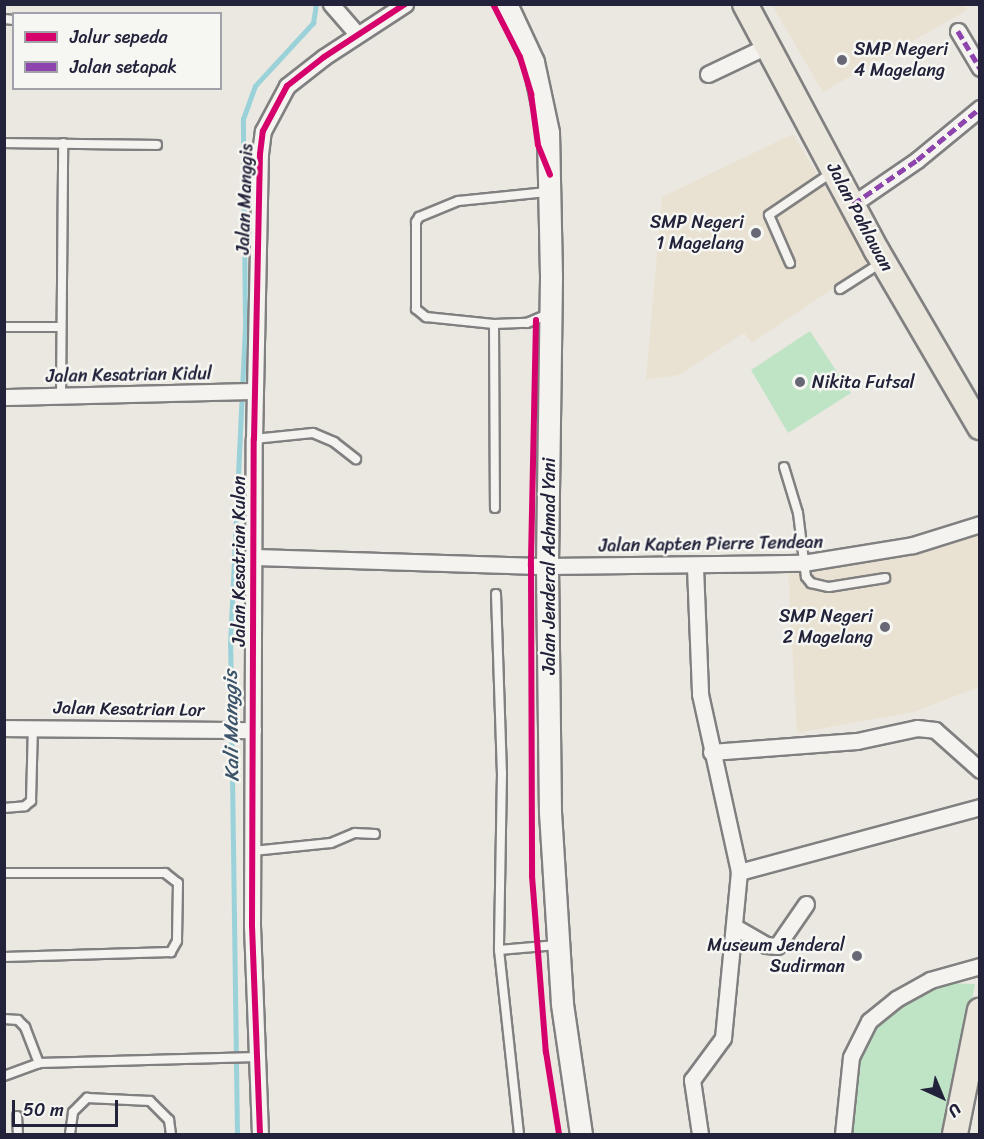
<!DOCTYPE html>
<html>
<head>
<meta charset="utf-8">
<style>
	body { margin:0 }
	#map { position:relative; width:984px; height:1139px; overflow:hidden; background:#ebe8e1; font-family:Sriracha,sans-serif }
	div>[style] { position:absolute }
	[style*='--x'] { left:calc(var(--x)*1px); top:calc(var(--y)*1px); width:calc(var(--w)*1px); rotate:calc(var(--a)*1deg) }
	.built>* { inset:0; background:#e9e1d1 }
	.green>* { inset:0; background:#bfe4c5 }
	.stream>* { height:4.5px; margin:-2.25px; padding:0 2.25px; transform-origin:2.25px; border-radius:2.25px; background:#9bd1d9 }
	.roads { filter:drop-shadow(2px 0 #818081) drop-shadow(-2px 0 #818081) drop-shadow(0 2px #818081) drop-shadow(0 -2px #818081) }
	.lane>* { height:8px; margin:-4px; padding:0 4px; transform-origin:4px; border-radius:4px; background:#f4f3f0 }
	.street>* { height:15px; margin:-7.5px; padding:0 7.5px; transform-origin:7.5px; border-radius:7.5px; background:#f4f3f0 }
	.secondary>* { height:21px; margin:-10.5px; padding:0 10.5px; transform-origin:10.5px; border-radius:10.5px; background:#f4f3f0 }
	.primary>* { height:24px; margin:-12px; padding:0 12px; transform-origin:12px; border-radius:12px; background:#eae6dc }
	.quiet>* { height:4.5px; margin-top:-2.25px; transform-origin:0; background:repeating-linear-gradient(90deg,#8e44ad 0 9px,transparent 0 13.5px) }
	.cycleway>* { height:6px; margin:-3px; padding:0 3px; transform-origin:3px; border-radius:3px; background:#d6006c }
	.dots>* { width:16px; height:16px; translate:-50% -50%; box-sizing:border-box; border:3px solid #f6f6f2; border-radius:50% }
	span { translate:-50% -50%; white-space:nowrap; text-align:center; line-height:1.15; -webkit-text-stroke:5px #f6f6f2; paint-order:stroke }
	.poi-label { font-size:18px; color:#22223b }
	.left { translate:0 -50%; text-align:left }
	.right { translate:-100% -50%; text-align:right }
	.street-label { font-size:18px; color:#22223b }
	.water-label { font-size:20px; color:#3c546a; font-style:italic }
	.frame { position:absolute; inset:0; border:6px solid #22223b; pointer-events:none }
	.legend { position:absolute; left:12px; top:12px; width:210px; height:78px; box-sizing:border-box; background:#f6f6f2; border:2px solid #a1a1a9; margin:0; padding:8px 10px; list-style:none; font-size:18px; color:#22223b }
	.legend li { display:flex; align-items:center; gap:12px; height:30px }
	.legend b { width:30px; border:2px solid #a1a1a9 }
	.north { position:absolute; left:912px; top:1067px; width:60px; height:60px; -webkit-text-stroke:4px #f6f6f2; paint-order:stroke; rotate:136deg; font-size:16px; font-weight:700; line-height:24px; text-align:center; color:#22223b }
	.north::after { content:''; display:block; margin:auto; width:21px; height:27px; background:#22223b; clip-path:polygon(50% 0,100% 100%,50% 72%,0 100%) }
	.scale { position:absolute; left:12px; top:1100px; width:106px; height:27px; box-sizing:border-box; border:3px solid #22223b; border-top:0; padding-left:8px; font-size:18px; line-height:21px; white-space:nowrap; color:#22223b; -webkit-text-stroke:4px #f6f6f2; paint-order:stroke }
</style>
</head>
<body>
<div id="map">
	<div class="built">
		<div style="clip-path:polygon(964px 4px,967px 10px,823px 92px,772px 5px)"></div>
		<div style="clip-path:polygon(793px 134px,870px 263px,752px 343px,744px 333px,679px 375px,646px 380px,662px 197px)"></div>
		<div style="clip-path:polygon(979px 531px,979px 687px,913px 712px,797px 733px,788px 567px)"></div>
	</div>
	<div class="green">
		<div style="clip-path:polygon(810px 331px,851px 393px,788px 433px,751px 370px)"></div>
		<div style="clip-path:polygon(948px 983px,975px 984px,945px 1134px,847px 1134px,856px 1057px,871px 1027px,922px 988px)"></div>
	</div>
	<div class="stream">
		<div style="--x:237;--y:1134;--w:489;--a:-90.8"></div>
		<div style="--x:230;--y:645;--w:321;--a:-87.3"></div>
		<div style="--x:245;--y:324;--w:205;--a:-90.6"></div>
		<div style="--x:243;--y:119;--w:35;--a:-70"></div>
		<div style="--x:255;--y:86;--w:86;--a:-47.4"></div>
		<div style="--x:313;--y:23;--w:19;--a:-81"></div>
	</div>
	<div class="roads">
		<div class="lane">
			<div style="--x:4;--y:19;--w:10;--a:6"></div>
			<div style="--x:4;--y:143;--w:153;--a:0.7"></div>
			<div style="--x:547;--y:192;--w:89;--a:174.2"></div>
			<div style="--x:458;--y:201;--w:42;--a:157.7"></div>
			<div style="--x:419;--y:217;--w:6;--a:121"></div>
			<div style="--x:416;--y:222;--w:87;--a:90"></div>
			<div style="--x:416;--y:309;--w:13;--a:39"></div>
			<div style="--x:426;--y:317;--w:68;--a:5.9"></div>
			<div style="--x:494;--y:324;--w:33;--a:-2"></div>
			<div style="--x:527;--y:323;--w:23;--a:-23"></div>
			<div style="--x:790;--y:263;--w:52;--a:-113.6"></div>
			<div style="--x:769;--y:215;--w:75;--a:-34.1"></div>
			<div style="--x:840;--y:289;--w:49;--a:-32.4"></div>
			<div style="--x:494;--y:324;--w:184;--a:89.7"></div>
			<div style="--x:4;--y:327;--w:57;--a:0"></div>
			<div style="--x:61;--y:397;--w:254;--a:-89.5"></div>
			<div style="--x:254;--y:439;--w:59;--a:-5.8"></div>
			<div style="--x:313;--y:433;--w:23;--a:23"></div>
			<div style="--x:334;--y:442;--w:28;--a:38"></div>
			<div style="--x:784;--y:467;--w:48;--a:73.1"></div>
			<div style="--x:798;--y:513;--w:64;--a:82.9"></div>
			<div style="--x:806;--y:577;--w:8;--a:50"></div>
			<div style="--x:811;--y:583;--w:18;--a:13"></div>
			<div style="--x:829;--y:587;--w:57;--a:-9.1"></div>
			<div style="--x:496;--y:594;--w:179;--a:88.1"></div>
			<div style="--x:502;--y:773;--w:177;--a:91"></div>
			<div style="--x:499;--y:950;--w:185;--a:83.8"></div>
			<div style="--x:4;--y:808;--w:21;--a:-5"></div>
			<div style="--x:25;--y:806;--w:8;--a:-40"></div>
			<div style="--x:31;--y:801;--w:74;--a:-88.5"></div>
			<div style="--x:253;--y:851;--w:78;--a:-5.9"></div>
			<div style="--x:331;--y:843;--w:26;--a:-23"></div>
			<div style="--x:355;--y:833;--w:20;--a:3"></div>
			<div style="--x:4;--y:873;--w:161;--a:0"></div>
			<div style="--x:165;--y:873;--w:16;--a:38"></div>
			<div style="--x:178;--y:883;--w:58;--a:91"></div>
			<div style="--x:177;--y:941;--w:13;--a:119"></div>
			<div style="--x:171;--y:952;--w:167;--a:178.3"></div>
			<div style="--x:499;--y:950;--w:58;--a:-4.9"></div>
			<div style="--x:4;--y:1019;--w:14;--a:4"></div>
			<div style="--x:18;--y:1020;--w:10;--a:45"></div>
			<div style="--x:25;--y:1027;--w:39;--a:69"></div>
			<div style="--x:39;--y:1063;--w:218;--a:-1.6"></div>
			<div style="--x:4;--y:1076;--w:37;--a:-20"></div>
			<div style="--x:17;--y:1116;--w:18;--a:87"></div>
			<div style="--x:70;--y:1134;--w:22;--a:-82"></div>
			<div style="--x:73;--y:1112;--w:20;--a:-45"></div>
			<div style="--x:87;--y:1098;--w:63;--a:2.7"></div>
			<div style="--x:150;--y:1101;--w:27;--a:45"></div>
			<div style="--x:169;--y:1120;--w:14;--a:82"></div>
		</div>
		<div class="street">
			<div style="--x:331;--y:4;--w:40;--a:49"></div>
			<div style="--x:958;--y:31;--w:43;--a:59.3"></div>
			<div style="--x:708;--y:74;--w:68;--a:-25.4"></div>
			<div style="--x:853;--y:204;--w:78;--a:-34.5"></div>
			<div style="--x:917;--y:160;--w:82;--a:-39.5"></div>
			<div style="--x:4;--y:397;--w:250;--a:-1.4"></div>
			<div style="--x:255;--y:557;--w:292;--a:1.8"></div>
			<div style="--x:547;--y:566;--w:256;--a:-0.7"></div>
			<div style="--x:803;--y:563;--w:111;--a:-9.3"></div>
			<div style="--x:913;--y:545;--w:70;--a:-17.4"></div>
			<div style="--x:695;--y:567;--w:127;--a:87.7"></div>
			<div style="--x:700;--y:694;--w:182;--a:77.6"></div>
			<div style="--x:739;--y:872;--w:250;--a:-15.1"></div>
			<div style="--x:4;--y:728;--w:249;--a:0.5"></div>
			<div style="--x:711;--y:752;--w:146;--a:-4.3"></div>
			<div style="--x:857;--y:741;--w:61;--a:-12.2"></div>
			<div style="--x:917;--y:728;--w:18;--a:6"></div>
			<div style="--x:935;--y:730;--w:60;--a:41.6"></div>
			<div style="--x:735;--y:927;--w:36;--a:30"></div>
			<div style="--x:766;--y:945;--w:11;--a:5"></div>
			<div style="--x:777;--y:946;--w:51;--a:-55.4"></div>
			<div style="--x:260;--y:1134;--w:208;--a:-92.2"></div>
			<div style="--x:252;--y:926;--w:487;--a:-89.8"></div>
			<div style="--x:254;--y:439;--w:285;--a:-88.8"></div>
			<div style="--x:260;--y:154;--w:23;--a:-83"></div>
			<div style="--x:263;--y:131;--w:51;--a:-61.9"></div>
			<div style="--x:287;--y:86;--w:47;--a:-38.1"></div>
			<div style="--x:324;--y:57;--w:97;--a:-33.2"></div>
			<div style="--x:700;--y:1134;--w:55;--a:-98.4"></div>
			<div style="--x:692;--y:1080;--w:52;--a:-53.6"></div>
			<div style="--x:723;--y:1038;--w:167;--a:-84.5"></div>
			<div style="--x:843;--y:1134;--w:77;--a:-84.1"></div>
			<div style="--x:851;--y:1057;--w:40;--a:-63.4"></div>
			<div style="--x:869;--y:1021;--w:35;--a:-39"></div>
			<div style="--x:896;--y:999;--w:39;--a:-29"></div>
			<div style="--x:930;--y:980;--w:52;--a:-15.6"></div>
		</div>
		<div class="secondary">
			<div style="--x:506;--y:4;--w:64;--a:65"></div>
			<div style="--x:533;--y:62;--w:72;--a:77.9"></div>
			<div style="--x:548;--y:132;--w:146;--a:88.8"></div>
			<div style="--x:551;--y:278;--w:288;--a:90.8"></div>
			<div style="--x:547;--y:566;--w:246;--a:89.3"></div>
			<div style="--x:550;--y:812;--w:192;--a:86.4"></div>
			<div style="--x:562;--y:1004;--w:131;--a:81.7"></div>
		</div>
		<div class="primary">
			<div style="--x:745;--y:4;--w:280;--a:61.9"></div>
			<div style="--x:877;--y:251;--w:204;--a:59.7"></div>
			<div style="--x:955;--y:1134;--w:126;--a:-78.6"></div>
		</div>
	</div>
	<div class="quiet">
		<div style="--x:958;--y:31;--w:43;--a:59.3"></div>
		<div style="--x:853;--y:204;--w:78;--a:-34.5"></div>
		<div style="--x:917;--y:160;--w:82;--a:-39.5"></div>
	</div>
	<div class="cycleway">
		<div style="--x:493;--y:4;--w:59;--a:63"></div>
		<div style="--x:520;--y:57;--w:39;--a:73"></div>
		<div style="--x:531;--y:94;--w:51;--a:82.2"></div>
		<div style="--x:538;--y:145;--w:32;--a:68"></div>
		<div style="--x:536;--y:320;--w:246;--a:91.2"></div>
		<div style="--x:531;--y:566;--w:310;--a:89.8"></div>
		<div style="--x:532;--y:876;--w:177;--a:85.5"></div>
		<div style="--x:546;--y:1052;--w:83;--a:81"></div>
		<div style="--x:260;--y:1134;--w:208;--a:-92.2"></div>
		<div style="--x:252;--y:926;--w:487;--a:-89.8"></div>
		<div style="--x:254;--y:439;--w:285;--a:-88.8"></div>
		<div style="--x:260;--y:154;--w:23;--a:-83"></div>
		<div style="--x:263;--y:131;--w:51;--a:-61.9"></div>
		<div style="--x:287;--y:86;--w:47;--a:-38.1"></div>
		<div style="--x:324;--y:57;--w:97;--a:-33.2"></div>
	</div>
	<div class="dots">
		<div style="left:842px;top:60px;background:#686775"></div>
		<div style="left:756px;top:233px;background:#686775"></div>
		<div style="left:800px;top:382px;background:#686775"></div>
		<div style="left:885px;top:627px;background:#686775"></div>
		<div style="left:857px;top:956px;background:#686775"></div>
	</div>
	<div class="poi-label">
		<span class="left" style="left:854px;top:60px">SMP Negeri<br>4 Magelang</span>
		<span class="right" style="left:744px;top:233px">SMP Negeri<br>1 Magelang</span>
		<span class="left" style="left:812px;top:382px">Nikita Futsal</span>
		<span class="right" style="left:873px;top:627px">SMP Negeri<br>2 Magelang</span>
		<span class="right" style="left:845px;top:956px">Museum Jenderal<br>Sudirman</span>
	</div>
	<div class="street-label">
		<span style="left:245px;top:199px;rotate:-88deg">Jalan Manggis</span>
		<span style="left:860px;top:217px;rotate:62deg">Jalan Pahlawan</span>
		<span style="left:129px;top:375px;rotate:-1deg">Jalan Kesatrian Kidul</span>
		<span style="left:711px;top:544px;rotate:-1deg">Jalan Kapten Pierre Tendean</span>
		<span style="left:239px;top:561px;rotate:-90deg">Jalan Kesatrian Kulon</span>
		<span style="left:549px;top:566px;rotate:-90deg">Jalan Jenderal Achmad Yani</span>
		<span style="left:129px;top:709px;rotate:1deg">Jalan Kesatrian Lor</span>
	</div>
	<div class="water-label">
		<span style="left:231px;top:726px;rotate:-91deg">Kali Manggis</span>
	</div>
	<div class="frame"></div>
	<ul class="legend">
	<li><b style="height:8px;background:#d6006c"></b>Jalur sepeda</li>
	<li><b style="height:8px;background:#8e44ad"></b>Jalan setapak</li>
	</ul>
	<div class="north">U</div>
	<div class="scale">50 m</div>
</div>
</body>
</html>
